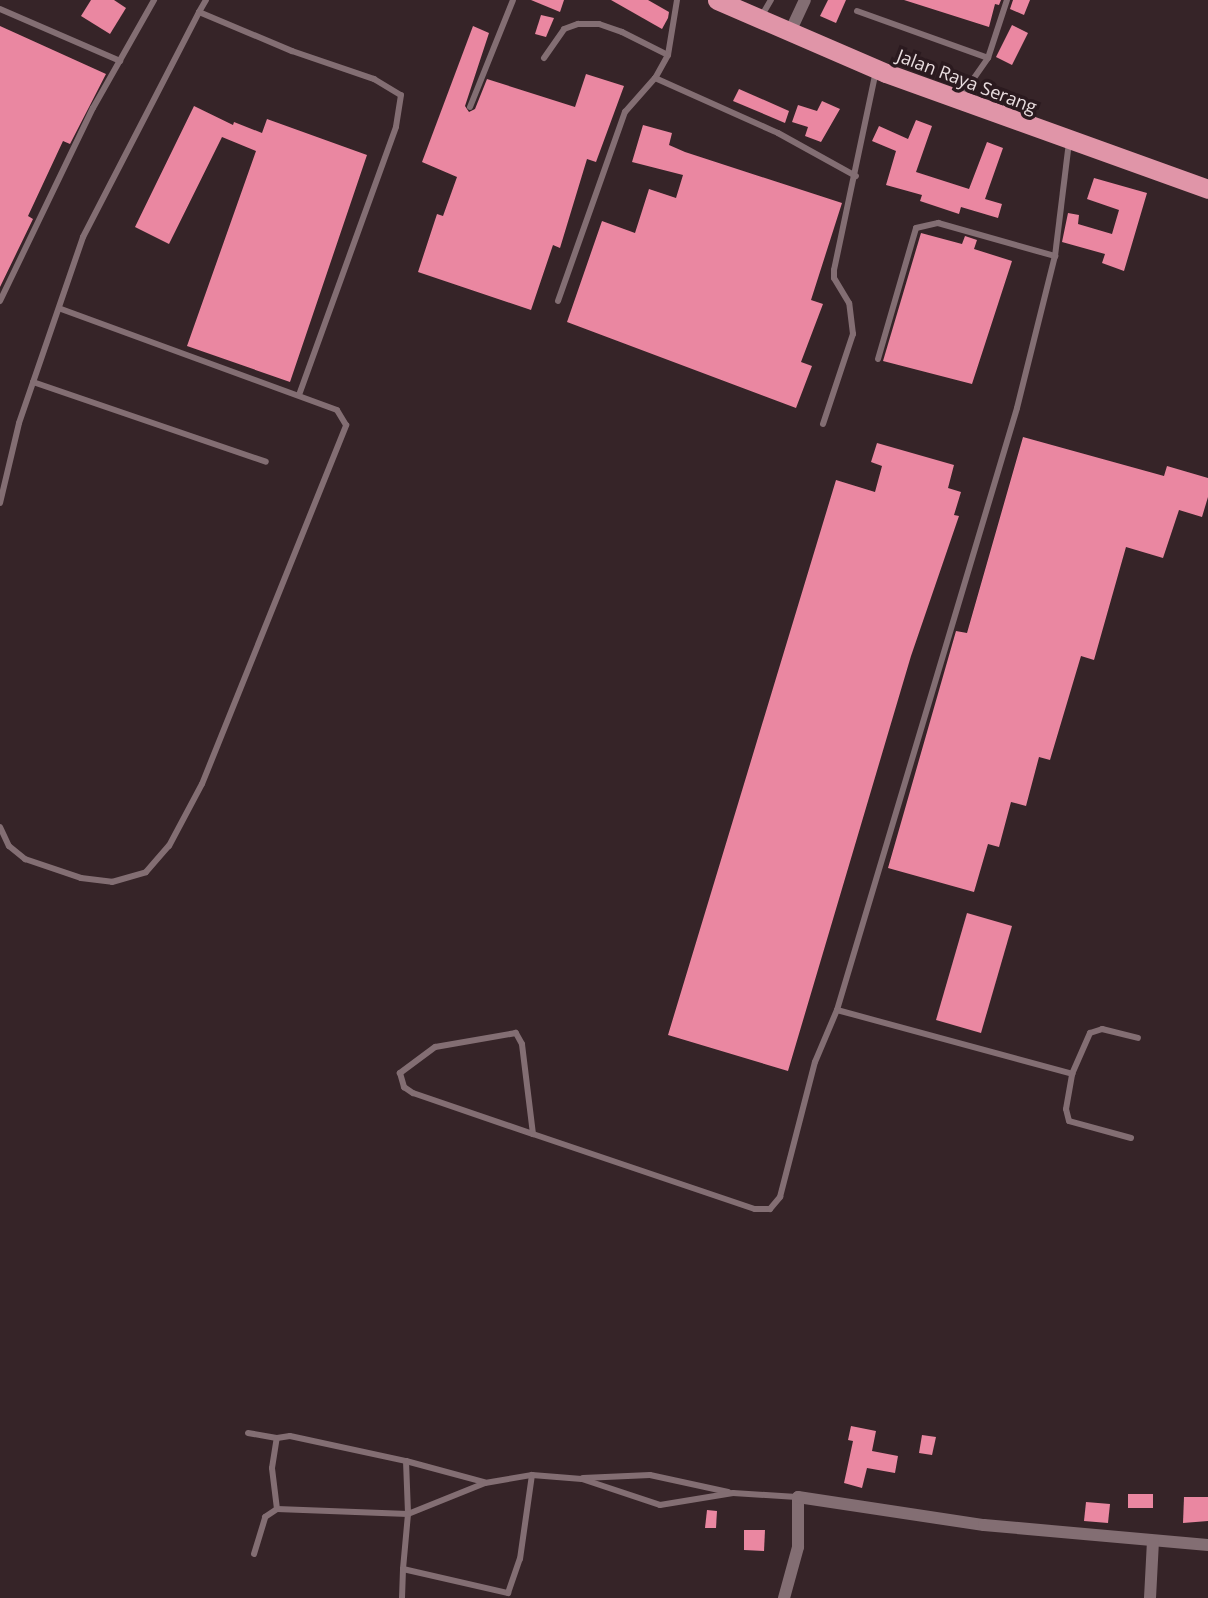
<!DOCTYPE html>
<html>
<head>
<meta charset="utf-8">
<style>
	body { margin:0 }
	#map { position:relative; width:1208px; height:1598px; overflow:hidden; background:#362428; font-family:"Open Sans",sans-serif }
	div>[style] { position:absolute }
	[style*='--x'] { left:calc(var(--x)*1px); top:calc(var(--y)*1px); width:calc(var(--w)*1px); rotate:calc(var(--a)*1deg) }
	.building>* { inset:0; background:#ea87a1 }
	.service>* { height:6px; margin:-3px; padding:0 3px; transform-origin:3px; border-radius:3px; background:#836e73 }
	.minor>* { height:12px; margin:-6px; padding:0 6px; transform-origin:6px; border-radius:6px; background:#836e73 }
	.trunk>* { height:19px; margin:-9.5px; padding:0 9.5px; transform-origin:9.5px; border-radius:9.5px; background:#e095a8 }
	span { translate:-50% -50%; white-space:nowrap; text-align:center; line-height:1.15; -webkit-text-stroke:7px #2b1a1f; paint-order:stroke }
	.street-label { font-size:18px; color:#e9dddf }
</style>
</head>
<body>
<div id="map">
	<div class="building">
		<div style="clip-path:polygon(91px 0,114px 0,126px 8px,110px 34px,81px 16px)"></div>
		<div style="clip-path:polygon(531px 0,564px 0,560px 12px)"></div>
		<div style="clip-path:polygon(611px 0,648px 0,669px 12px,668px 18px,662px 29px)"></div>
		<div style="clip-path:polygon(828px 0,846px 0,836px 23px,820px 16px)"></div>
		<div style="clip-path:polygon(904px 0,1001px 0,999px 5px,995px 4px,989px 27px)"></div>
		<div style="clip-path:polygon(1013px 0,1030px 0,1024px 15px,1010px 9px)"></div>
		<div style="clip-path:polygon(541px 15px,554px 18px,546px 37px,535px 34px)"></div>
		<div style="clip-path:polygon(1012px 25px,1028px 33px,1012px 65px,996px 57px)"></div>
		<div style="clip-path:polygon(0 26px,106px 74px,70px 144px,63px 141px,28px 216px,33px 219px,0 287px)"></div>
		<div style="clip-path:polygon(473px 26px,489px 33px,465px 106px,469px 112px,475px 109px,487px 79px,575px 107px,586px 74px,624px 86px,596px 162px,587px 159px,560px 248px,553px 245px,531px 310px,418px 272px,437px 214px,443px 216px,457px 177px,422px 162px)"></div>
		<div style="clip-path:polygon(739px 89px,789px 111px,785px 123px,733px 101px)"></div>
		<div style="clip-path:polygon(822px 101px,840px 109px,821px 142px,805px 136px,808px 127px,792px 122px,798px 105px,817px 111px)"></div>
		<div style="clip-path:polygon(194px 106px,233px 125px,234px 122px,262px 133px,267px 119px,367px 155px,290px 382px,187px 346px,256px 151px,222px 137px,169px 244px,135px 227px)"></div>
		<div style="clip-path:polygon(916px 120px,932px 126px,916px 172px,969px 189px,987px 142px,1003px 148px,985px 199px,1002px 204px,998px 218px,961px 207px,959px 214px,920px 201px,922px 195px,886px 185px,896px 151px,872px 141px,879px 126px,908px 139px)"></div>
		<div style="clip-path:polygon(643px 125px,672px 133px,669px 145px,685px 152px,842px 203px,811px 300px,823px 304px,801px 362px,812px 366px,796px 408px,567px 322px,602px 221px,635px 233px,649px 189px,676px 198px,683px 175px,632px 162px)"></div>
		<div style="clip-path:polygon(1094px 178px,1147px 193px,1124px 271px,1102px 263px,1105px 254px,1062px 242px,1068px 213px,1079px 215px,1078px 224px,1112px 234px,1119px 210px,1087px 199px)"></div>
		<div style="clip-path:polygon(921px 233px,962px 244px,965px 236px,977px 240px,974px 249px,1012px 261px,972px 384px,883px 361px)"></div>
		<div style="clip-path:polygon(1023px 437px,1164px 476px,1167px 466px,1208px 478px,1208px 497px,1202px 517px,1179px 510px,1163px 558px,1126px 547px,1094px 660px,1081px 656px,1050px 760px,1039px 757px,1026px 806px,1011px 802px,999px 847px,988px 844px,974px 892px,888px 868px,956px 631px,967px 633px)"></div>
		<div style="clip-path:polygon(877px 443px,954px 465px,948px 488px,961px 492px,954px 515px,959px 516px,911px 656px,788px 1071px,668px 1035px,836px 480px,875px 492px,882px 466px,871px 462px)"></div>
		<div style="clip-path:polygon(967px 913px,1012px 926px,981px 1033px,936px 1020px)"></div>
		<div style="clip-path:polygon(851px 1426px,876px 1431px,872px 1451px,898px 1456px,895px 1473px,867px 1468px,862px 1488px,844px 1483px,853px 1441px,848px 1440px)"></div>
		<div style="clip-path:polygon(922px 1435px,936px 1437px,932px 1455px,919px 1453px)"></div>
		<div style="clip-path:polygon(1128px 1494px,1153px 1494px,1153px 1508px,1128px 1508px)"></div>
		<div style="clip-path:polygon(1184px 1497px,1208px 1497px,1208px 1521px,1183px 1523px)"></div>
		<div style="clip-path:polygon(1086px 1502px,1110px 1504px,1108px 1523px,1084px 1521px)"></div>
		<div style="clip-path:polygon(707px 1510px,717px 1511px,716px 1528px,705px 1528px)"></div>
		<div style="clip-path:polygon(744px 1530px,765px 1530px,764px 1551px,744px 1550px)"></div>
	</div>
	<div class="service">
		<div style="--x:677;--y:0;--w:56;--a:99.3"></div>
		<div style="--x:668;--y:55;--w:26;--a:119"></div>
		<div style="--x:655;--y:78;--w:135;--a:24.1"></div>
		<div style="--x:778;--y:133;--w:89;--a:28.9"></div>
		<div style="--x:0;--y:9;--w:131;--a:23.4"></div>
		<div style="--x:857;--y:11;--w:139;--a:19.7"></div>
		<div style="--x:199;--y:12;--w:14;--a:-60"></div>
		<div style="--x:761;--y:17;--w:20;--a:-60"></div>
		<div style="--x:544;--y:58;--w:35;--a:-55"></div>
		<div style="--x:564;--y:29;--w:15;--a:-20"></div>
		<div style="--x:578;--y:24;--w:21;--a:0"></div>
		<div style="--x:599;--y:24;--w:24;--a:19"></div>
		<div style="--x:622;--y:32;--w:51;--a:26.6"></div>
		<div style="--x:960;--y:98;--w:49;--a:-55"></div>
		<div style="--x:988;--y:58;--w:61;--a:-71.9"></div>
		<div style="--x:470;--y:107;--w:115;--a:-68.1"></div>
		<div style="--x:0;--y:301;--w:214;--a:-64.3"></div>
		<div style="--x:93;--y:108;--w:124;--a:-60.5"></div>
		<div style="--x:558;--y:301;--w:201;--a:-70.5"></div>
		<div style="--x:625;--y:112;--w:45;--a:-48.6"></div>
		<div style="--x:878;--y:359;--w:136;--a:-73.8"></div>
		<div style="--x:916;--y:228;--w:23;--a:-13"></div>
		<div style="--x:938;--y:223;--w:122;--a:15.8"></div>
		<div style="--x:33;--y:382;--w:246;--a:18.9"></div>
		<div style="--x:823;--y:424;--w:95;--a:-71.6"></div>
		<div style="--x:853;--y:334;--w:31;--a:-97"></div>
		<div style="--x:849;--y:303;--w:29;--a:-121"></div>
		<div style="--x:834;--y:278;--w:8;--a:-90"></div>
		<div style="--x:834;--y:270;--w:203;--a:-78.1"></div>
		<div style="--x:0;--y:503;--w:82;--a:-76.6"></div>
		<div style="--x:19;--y:423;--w:197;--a:-71"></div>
		<div style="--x:83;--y:237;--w:253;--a:-62.7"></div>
		<div style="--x:199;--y:12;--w:101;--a:22.8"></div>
		<div style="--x:292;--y:51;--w:87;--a:18.9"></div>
		<div style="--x:374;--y:79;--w:31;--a:31"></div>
		<div style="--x:401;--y:95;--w:32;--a:99"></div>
		<div style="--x:396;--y:127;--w:285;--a:109.9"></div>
		<div style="--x:0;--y:827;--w:21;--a:65"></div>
		<div style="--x:9;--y:846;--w:21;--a:39"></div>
		<div style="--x:25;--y:859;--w:59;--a:18.7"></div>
		<div style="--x:81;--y:878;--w:31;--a:7"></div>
		<div style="--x:112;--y:882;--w:35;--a:-16"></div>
		<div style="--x:146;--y:872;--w:35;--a:-49"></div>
		<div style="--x:169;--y:846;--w:70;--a:-62"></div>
		<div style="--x:202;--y:784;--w:387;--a:-68.1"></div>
		<div style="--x:346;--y:425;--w:17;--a:-121"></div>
		<div style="--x:337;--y:410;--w:296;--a:-159.9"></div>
		<div style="--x:837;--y:1010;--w:244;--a:15.2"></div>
		<div style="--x:533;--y:1134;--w:91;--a:-97"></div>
		<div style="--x:522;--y:1044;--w:13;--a:-119"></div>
		<div style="--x:516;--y:1033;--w:82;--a:170.2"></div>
		<div style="--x:435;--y:1047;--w:44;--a:143.4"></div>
		<div style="--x:400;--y:1073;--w:15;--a:74"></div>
		<div style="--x:404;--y:1087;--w:11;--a:34"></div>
		<div style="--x:413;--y:1093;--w:127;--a:18.9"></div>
		<div style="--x:533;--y:1134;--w:234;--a:18.7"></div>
		<div style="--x:755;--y:1209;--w:15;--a:0"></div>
		<div style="--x:770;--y:1209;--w:16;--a:-50"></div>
		<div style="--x:780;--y:1197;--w:139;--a:-75.5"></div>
		<div style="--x:815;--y:1062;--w:56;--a:-67.1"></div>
		<div style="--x:837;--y:1010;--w:628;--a:-73.35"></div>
		<div style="--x:1017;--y:408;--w:157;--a:-76"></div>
		<div style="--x:1055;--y:256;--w:115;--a:-83"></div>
		<div style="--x:1131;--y:1138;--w:64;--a:-164.7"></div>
		<div style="--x:1069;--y:1121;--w:12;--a:-104"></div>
		<div style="--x:1066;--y:1109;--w:36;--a:-80"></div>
		<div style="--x:1072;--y:1074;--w:45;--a:-66.3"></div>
		<div style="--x:1090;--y:1033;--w:13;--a:-18"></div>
		<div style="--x:1102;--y:1029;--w:37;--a:14"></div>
		<div style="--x:248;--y:1433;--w:29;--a:10"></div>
		<div style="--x:406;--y:1461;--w:53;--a:87.8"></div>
		<div style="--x:408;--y:1514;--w:55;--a:95.2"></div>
		<div style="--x:403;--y:1569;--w:108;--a:12.9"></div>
		<div style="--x:508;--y:1593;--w:36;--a:-71"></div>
		<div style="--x:520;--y:1559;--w:85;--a:-81.9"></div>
		<div style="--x:583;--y:1478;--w:67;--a:-2.6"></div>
		<div style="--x:650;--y:1475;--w:80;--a:12.3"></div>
		<div style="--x:277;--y:1509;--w:41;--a:-97"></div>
		<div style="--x:272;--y:1468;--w:30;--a:-81"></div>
		<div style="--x:277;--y:1438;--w:13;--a:-9"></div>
		<div style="--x:290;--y:1436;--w:119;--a:12.2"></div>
		<div style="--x:406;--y:1461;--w:81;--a:15.1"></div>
		<div style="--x:254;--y:1554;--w:39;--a:-73"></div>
		<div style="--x:265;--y:1517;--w:14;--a:-34"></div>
		<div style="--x:277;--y:1509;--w:131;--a:2.2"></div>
		<div style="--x:408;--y:1514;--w:83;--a:-21.9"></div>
		<div style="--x:485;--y:1483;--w:48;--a:-9.7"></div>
		<div style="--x:532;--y:1475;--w:50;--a:4.6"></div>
		<div style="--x:582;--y:1479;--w:82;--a:18.4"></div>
		<div style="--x:660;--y:1505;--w:74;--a:-9.3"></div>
		<div style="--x:733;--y:1493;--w:64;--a:3.6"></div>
		<div style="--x:402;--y:1598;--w:29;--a:-88"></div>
	</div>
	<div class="minor">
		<div style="--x:790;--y:32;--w:35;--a:-65"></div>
		<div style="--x:784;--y:1598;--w:53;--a:-74.6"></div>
		<div style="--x:798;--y:1547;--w:50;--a:-90"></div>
		<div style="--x:798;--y:1497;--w:188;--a:8.6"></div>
		<div style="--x:984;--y:1525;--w:225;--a:5.1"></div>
		<div style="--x:1150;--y:1598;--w:57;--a:-87"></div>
	</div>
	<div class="trunk">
		<div style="--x:717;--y:0;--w:184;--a:23.4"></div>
		<div style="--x:886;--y:73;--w:342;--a:19.8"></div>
	</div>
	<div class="street-label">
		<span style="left:967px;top:81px;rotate:21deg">Jalan Raya Serang</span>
	</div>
</div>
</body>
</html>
